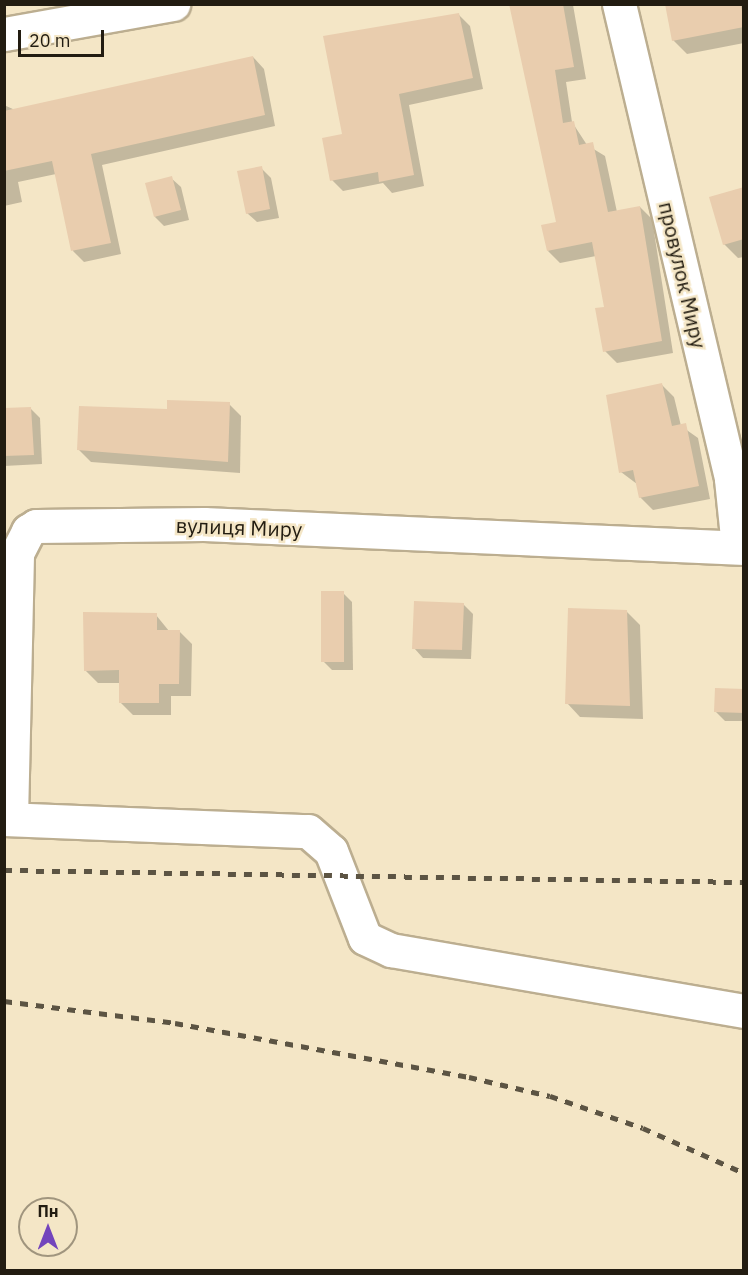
<!DOCTYPE html>
<html>
<head>
<meta charset="utf-8">
<style>
	body { margin:0 }
	#map { position:relative; width:748px; height:1275px; overflow:hidden; background:#f4e6c6; font-family:"IBM Plex Sans",sans-serif }
	div>[style] { position:absolute }
	[style*='--x'] { left:calc(var(--x)*1px); top:calc(var(--y)*1px); width:calc(var(--w)*1px); rotate:calc(var(--a)*1deg) }
	.shadow>* { inset:0; background:#0003 }
	.building>* { inset:0; background:#e9cdae }
	.roads { filter:drop-shadow(2px 0 #bcae90) drop-shadow(-2px 0 #bcae90) drop-shadow(0 2px #bcae90) drop-shadow(0 -2px #bcae90) }
	.minor>* { height:33px; margin:-16.5px; padding:0 16.5px; transform-origin:16.5px; border-radius:16.5px; background:#fff }
	.rail>* { height:4.5px; margin-top:-2.25px; transform-origin:0; background:repeating-linear-gradient(90deg,#5c5443 0 8px,transparent 0 16px) }
	span { translate:-50% -50%; white-space:nowrap; text-align:center; line-height:1.15; -webkit-text-stroke:5px #f4e6c6; paint-order:stroke }
	.street-label { font-size:21px; color:#221c11 }
	.frame { position:absolute; inset:0; border:6px solid #221c11; pointer-events:none }
	.north { position:absolute; left:18px; top:1197px; width:60px; height:60px; box-sizing:border-box; background:#f4e6c6; border:2px solid #a0957e; border-radius:50%; rotate:0deg; font-size:16px; font-weight:700; line-height:24px; text-align:center; color:#221c11 }
	.north::after { content:''; display:block; margin:auto; width:21px; height:27px; background:#7344bc; clip-path:polygon(50% 0,100% 100%,50% 72%,0 100%) }
	.scale { position:absolute; left:18px; top:30px; width:86px; height:27px; box-sizing:border-box; border:3px solid #221c11; border-top:0; padding-left:8px; font-size:18px; line-height:21px; white-space:nowrap; color:#221c11; -webkit-text-stroke:4px #f4e6c6; paint-order:stroke }
</style>
</head>
<body>
<div id="map">
	<div class="shadow">
		<div style="clip-path:polygon(511px 4px,573px 5px,586px 79px,566px 82px,572px 122px,587px 145px,605px 156px,617px 212px,640px 207px,652px 219px,673px 353px,617px 363px,605px 351px,606px 308px,596px 256px,560px 263px,548px 251px,558px 223px)"></div>
		<div style="clip-path:polygon(667px 4px,744px 4px,744px 43px,687px 54px,673px 40px)"></div>
		<div style="clip-path:polygon(459px 15px,470px 26px,483px 89px,409px 105px,424px 186px,392px 193px,383px 183px,343px 191px,332px 180px,344px 135px)"></div>
		<div style="clip-path:polygon(253px 57px,264px 69px,275px 126px,102px 165px,121px 254px,84px 262px,73px 251px,56px 174px,18px 182px,22px 202px,4px 206px,4px 105px,15px 110px)"></div>
		<div style="clip-path:polygon(261px 168px,271px 178px,279px 218px,257px 222px,247px 213px)"></div>
		<div style="clip-path:polygon(171px 178px,181px 187px,189px 220px,164px 226px,155px 217px)"></div>
		<div style="clip-path:polygon(744px 189px,744px 257px,738px 258px,724px 244px)"></div>
		<div style="clip-path:polygon(662px 385px,674px 397px,681px 426px,698px 438px,710px 499px,653px 510px,640px 497px,637px 484px,621px 472px)"></div>
		<div style="clip-path:polygon(229px 404px,241px 416px,240px 473px,91px 462px,79px 450px,168px 411px)"></div>
		<div style="clip-path:polygon(30px 408px,40px 418px,42px 464px,4px 466px,4px 410px)"></div>
		<div style="clip-path:polygon(343px 593px,352px 602px,353px 670px,332px 670px,323px 661px)"></div>
		<div style="clip-path:polygon(463px 604px,473px 614px,471px 659px,423px 658px,414px 648px)"></div>
		<div style="clip-path:polygon(627px 612px,640px 625px,643px 719px,580px 717px,567px 703px)"></div>
		<div style="clip-path:polygon(156px 615px,169px 631px,179px 631px,192px 644px,191px 696px,171px 696px,171px 715px,133px 715px,120px 702px,120px 683px,98px 683px,85px 670px)"></div>
		<div style="clip-path:polygon(744px 690px,744px 721px,725px 721px,715px 711px)"></div>
	</div>
	<div class="building">
		<div style="clip-path:polygon(509px 4px,563px 4px,574px 67px,555px 70px,563px 123px,574px 121px,579px 145px,593px 142px,608px 212px,640px 206px,662px 341px,603px 352px,595px 308px,604px 307px,592px 242px,547px 251px,541px 225px,556px 222px)"></div>
		<div style="clip-path:polygon(665px 4px,741px 4px,744px 27px,672px 41px)"></div>
		<div style="clip-path:polygon(459px 13px,473px 78px,399px 94px,414px 175px,379px 182px,378px 172px,330px 181px,322px 138px,342px 134px,323px 36px)"></div>
		<div style="clip-path:polygon(253px 56px,265px 115px,91px 154px,111px 243px,71px 251px,52px 161px,4px 171px,4px 111px)"></div>
		<div style="clip-path:polygon(262px 166px,270px 209px,246px 214px,237px 171px)"></div>
		<div style="clip-path:polygon(172px 176px,181px 210px,154px 217px,145px 183px)"></div>
		<div style="clip-path:polygon(744px 187px,744px 239px,723px 245px,709px 197px)"></div>
		<div style="clip-path:polygon(662px 383px,672px 426px,686px 423px,699px 486px,639px 498px,633px 470px,619px 473px,606px 395px)"></div>
		<div style="clip-path:polygon(167px 400px,230px 402px,228px 462px,77px 450px,79px 406px,167px 409px)"></div>
		<div style="clip-path:polygon(31px 407px,34px 455px,4px 456px,4px 408px)"></div>
		<div style="clip-path:polygon(321px 591px,344px 591px,344px 662px,321px 662px)"></div>
		<div style="clip-path:polygon(414px 601px,464px 603px,462px 650px,412px 649px)"></div>
		<div style="clip-path:polygon(568px 608px,627px 610px,630px 706px,565px 704px)"></div>
		<div style="clip-path:polygon(83px 612px,157px 613px,157px 630px,180px 630px,179px 684px,159px 684px,159px 703px,119px 703px,119px 670px,84px 671px)"></div>
		<div style="clip-path:polygon(715px 688px,744px 689px,744px 713px,714px 712px)"></div>
	</div>
	<div class="roads">
		<div class="minor">
			<div style="--x:619;--y:4;--w:488;--a:76.7"></div>
			<div style="--x:731;--y:479;--w:68;--a:84.1"></div>
			<div style="--x:4;--y:34;--w:172;--a:-10.1"></div>
			<div style="--x:4;--y:819;--w:304;--a:2.3"></div>
			<div style="--x:308;--y:831;--w:30;--a:41"></div>
			<div style="--x:331;--y:851;--w:93;--a:68.7"></div>
			<div style="--x:365;--y:938;--w:29;--a:25"></div>
			<div style="--x:391;--y:950;--w:358;--a:9.8"></div>
			<div style="--x:11;--y:819;--w:266;--a:-88.7"></div>
			<div style="--x:17;--y:553;--w:25;--a:-63"></div>
			<div style="--x:28;--y:531;--w:9;--a:-32"></div>
			<div style="--x:36;--y:526;--w:168;--a:-0.7"></div>
			<div style="--x:204;--y:524;--w:541;--a:2.54"></div>
		</div>
	</div>
	<div class="rail">
		<div style="--x:4;--y:870;--w:740;--a:0.93"></div>
		<div style="--x:4;--y:1001;--w:172;--a:7.3"></div>
		<div style="--x:175;--y:1023;--w:299;--a:10.4"></div>
		<div style="--x:469;--y:1077;--w:83;--a:13.2"></div>
		<div style="--x:550;--y:1096;--w:98;--a:19"></div>
		<div style="--x:643;--y:1128;--w:111;--a:24"></div>
	</div>
	<div class="street-label">
		<span style="left:683px;top:275px;rotate:77deg">провулок Миру</span>
		<span style="left:239px;top:527px;rotate:2deg">вулиця Миру</span>
	</div>
	<div class="frame"></div>
	<div class="north">Пн</div>
	<div class="scale">20 m</div>
</div>
</body>
</html>
